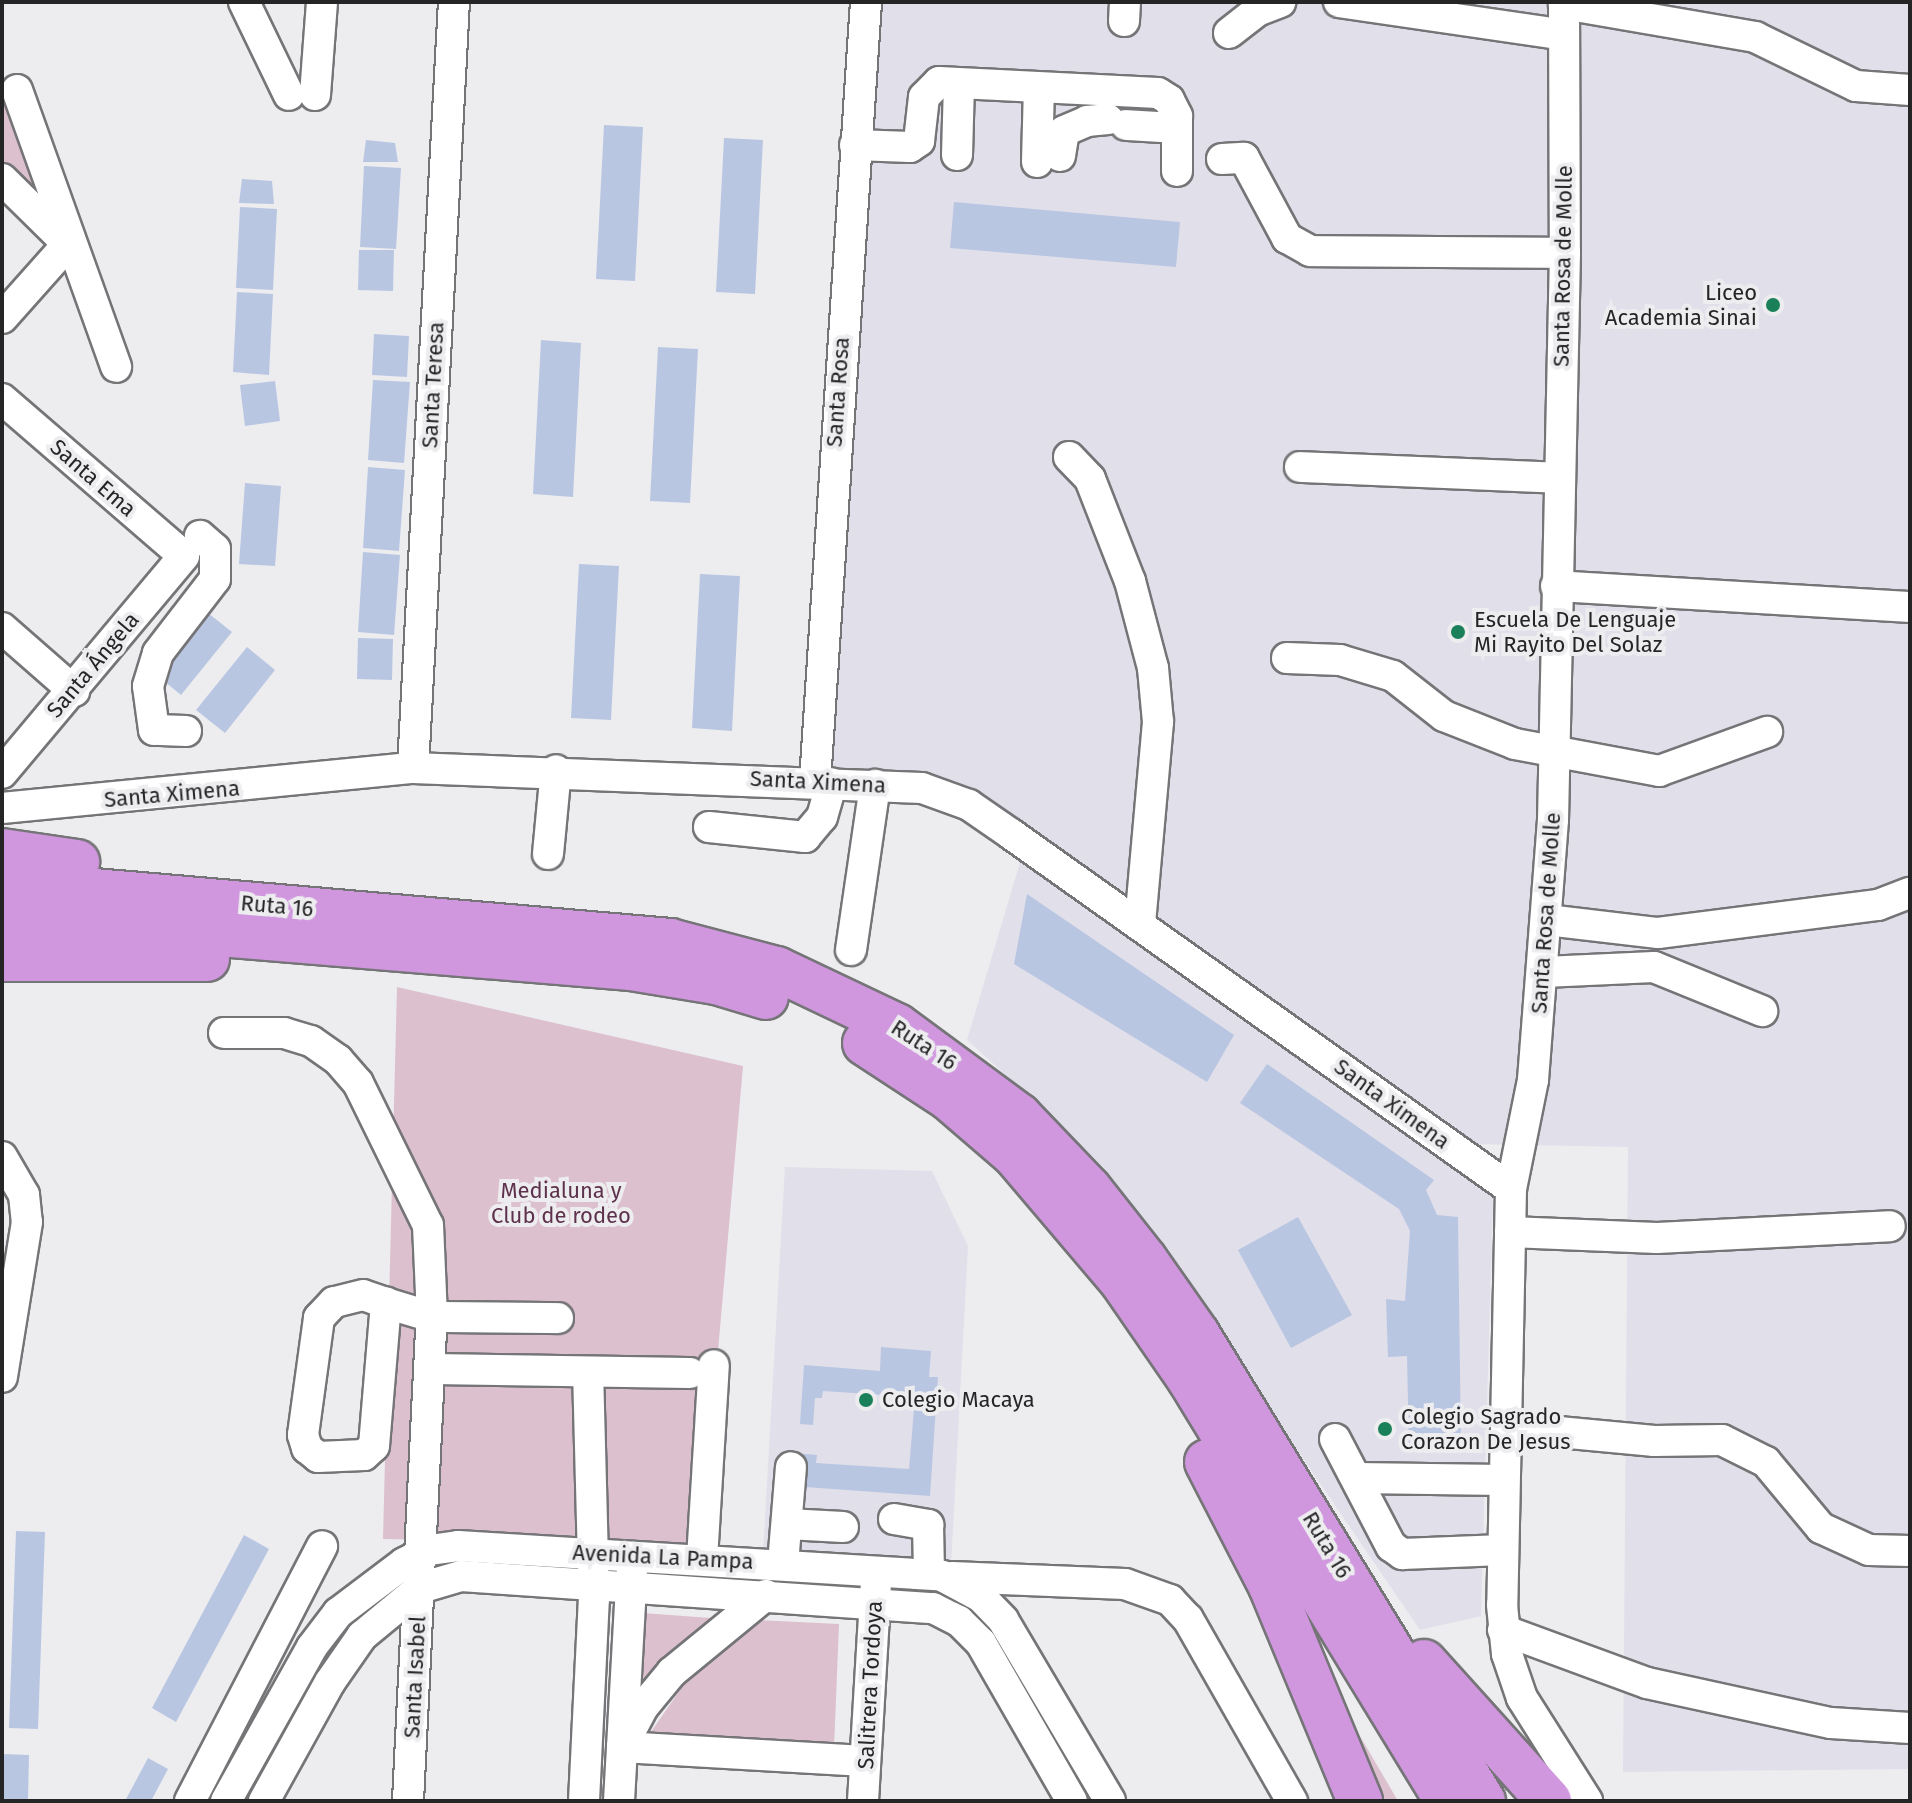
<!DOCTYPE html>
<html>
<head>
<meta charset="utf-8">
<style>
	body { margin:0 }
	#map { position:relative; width:1912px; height:1803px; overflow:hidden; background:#ededf0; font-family:"Fira Sans",sans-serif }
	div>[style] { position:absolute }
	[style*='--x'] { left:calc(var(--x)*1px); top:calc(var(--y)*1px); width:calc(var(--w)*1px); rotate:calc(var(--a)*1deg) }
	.built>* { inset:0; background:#e1dfea }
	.green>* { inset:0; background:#dcc0ce }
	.building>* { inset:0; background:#b9c6e2 }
	.roads { filter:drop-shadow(2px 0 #757578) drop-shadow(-2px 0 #757578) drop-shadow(0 2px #757578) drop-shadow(0 -2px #757578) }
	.minor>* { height:30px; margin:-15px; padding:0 15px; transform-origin:15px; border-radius:15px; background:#fff }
	.highway>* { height:44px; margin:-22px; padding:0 22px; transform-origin:22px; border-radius:22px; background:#d097de }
	.dots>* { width:22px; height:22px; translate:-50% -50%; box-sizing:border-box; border:4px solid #ededf0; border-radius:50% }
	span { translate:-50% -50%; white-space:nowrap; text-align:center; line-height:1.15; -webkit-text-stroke:8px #ededf0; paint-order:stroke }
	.street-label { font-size:22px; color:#262526 }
	.poi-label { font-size:22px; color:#262526 }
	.right { translate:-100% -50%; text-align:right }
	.left { translate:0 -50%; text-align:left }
	.park-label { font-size:22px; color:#5e324c }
	.frame { position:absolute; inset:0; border:4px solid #262526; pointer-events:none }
</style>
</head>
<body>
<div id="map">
	<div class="built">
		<div style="clip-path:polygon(867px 2px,1910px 2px,1910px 1769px,1623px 1772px,1628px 1147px,1466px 1144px,945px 792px,822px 769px)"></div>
		<div style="clip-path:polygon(1021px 859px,1493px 1197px,1481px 1616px,1420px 1630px,1156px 1243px,1039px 1105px,967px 1040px)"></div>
		<div style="clip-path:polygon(785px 1167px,932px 1171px,968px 1246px,951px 1566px,763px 1554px)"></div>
	</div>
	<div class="green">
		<div style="clip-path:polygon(7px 94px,44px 187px,32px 197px,2px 166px,2px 96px)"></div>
		<div style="clip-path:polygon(397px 987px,743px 1066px,701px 1545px,383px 1539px)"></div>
		<div style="clip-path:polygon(902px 1586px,939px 1587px,983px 1612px,1093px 1801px,1082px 1801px,982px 1625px,900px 1595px)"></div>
		<div style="clip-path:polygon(643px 1613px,711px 1618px,636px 1691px)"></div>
		<div style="clip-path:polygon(755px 1620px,839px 1624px,834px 1748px,646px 1739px,696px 1667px)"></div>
		<div style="clip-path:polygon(1360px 1736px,1398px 1801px,1384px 1801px)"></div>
	</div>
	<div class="building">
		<div style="clip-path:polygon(604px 125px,643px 127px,635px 281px,596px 279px)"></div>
		<div style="clip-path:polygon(724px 138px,763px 140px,755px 294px,716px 292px)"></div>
		<div style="clip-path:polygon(366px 140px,395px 143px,398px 162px,363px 162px)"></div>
		<div style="clip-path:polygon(364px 166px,401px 168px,396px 249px,360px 247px)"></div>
		<div style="clip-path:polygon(242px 179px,272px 181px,274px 204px,239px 203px)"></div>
		<div style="clip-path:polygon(954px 202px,1180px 222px,1176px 267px,950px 248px)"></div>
		<div style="clip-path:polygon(240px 207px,277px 209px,273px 290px,236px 288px)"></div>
		<div style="clip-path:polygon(359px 250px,394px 250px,393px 291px,358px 290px)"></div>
		<div style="clip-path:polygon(237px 292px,273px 294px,269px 375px,233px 372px)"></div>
		<div style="clip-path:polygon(374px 334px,409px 336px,407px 377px,372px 375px)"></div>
		<div style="clip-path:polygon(541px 340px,581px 343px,573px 497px,533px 494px)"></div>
		<div style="clip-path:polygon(658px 347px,698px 349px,690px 503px,650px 501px)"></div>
		<div style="clip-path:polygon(373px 380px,410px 382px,404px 463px,368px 460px)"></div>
		<div style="clip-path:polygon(275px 381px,280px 421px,245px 426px,240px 385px)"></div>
		<div style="clip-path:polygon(368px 467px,405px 470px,399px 551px,363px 548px)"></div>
		<div style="clip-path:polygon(245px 483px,281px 486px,275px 566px,239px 564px)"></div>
		<div style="clip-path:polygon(363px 552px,400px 555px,394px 635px,358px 632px)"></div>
		<div style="clip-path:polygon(579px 564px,619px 566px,611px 720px,571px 718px)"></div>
		<div style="clip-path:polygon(700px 574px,740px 576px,732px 731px,692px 728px)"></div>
		<div style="clip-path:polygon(203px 609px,232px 632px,181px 695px,153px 672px)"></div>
		<div style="clip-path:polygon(358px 638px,393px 639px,392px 680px,357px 679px)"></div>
		<div style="clip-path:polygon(247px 647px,275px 670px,225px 733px,196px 710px)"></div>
		<div style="clip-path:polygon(1027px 894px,1234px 1035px,1207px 1082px,1014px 964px)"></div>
		<div style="clip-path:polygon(1267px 1064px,1434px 1180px,1426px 1190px,1437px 1215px,1458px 1217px,1461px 1450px,1409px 1451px,1407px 1356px,1388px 1357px,1386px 1299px,1405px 1301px,1410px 1231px,1399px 1209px,1240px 1103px)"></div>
		<div style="clip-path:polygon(1298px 1217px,1352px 1315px,1291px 1348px,1238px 1250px)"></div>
		<div style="clip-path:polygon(881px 1347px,931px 1351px,929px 1377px,938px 1377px,930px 1496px,791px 1486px,794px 1453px,817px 1455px,816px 1463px,909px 1469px,915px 1397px,823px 1391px,822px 1398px,815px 1398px,813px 1425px,800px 1424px,804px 1365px,880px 1371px)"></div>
		<div style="clip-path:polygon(16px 1531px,45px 1532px,38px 1729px,9px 1728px)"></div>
		<div style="clip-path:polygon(244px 1535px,269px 1549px,176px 1722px,152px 1708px)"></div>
		<div style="clip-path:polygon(2px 1754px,29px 1755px,28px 1801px,2px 1801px)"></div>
		<div style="clip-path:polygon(148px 1758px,168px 1769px,151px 1801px,125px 1801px)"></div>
	</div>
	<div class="roads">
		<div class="minor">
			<div style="--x:244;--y:2;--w:103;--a:64.2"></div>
			<div style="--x:1339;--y:2;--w:227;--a:8.3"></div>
			<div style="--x:1564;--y:2;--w:251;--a:89.8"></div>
			<div style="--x:1565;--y:253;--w:567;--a:91.21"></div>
			<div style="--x:1553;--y:820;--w:261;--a:94.4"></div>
			<div style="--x:1533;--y:1080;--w:111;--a:101.4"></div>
			<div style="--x:1511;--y:1189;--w:416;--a:91.2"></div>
			<div style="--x:1502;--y:1605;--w:49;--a:84.2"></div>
			<div style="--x:1507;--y:1654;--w:46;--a:71.2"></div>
			<div style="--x:1522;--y:1698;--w:122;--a:57.7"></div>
			<div style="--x:1564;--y:4;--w:194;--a:9.8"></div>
			<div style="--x:1755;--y:37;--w:112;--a:25.9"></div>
			<div style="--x:1856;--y:86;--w:54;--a:4.2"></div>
			<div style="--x:1124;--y:21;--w:19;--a:-87"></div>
			<div style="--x:1229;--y:33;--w:36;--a:-38"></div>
			<div style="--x:1257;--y:11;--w:25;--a:-21"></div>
			<div style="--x:17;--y:90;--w:294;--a:70.3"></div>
			<div style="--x:315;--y:95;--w:93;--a:-85.7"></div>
			<div style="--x:1126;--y:125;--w:50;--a:3.4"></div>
			<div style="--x:855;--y:145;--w:55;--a:2.1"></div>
			<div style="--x:910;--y:147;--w:11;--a:-34"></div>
			<div style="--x:919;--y:141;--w:44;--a:-83.5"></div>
			<div style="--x:924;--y:97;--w:21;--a:-45"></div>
			<div style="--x:939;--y:82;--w:219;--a:2.9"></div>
			<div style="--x:1158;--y:93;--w:13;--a:32"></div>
			<div style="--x:1169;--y:100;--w:18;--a:63"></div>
			<div style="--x:1177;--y:116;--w:55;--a:90"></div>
			<div style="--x:957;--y:155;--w:71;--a:-88.4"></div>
			<div style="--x:1060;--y:156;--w:25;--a:-81"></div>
			<div style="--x:1064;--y:131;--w:25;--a:-23"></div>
			<div style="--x:1087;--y:121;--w:21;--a:-5"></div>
			<div style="--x:1222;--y:159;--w:22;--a:-3"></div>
			<div style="--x:1244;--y:158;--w:91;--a:61.7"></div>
			<div style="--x:1287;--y:238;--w:26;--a:29"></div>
			<div style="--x:1310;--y:251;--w:255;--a:0.4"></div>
			<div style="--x:1037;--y:162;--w:74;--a:-88.5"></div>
			<div style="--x:2;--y:179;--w:93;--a:44.6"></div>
			<div style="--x:68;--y:244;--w:99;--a:131.7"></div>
			<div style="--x:2;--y:399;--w:240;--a:40.8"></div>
			<div style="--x:184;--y:556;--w:283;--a:130"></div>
			<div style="--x:1069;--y:457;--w:30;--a:46"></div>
			<div style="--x:1090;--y:479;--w:110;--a:68.6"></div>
			<div style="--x:1130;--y:581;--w:90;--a:75.2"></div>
			<div style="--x:1153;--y:668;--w:54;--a:84.7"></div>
			<div style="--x:1158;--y:722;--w:203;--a:95.1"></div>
			<div style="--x:1300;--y:467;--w:260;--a:2.4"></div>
			<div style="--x:1556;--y:586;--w:355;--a:3.4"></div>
			<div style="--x:2;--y:628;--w:96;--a:41.2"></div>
			<div style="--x:1287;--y:658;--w:53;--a:2.2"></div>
			<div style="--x:1340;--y:660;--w:55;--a:16.8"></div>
			<div style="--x:1393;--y:676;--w:65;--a:38.1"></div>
			<div style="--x:1444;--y:716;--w:76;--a:21.5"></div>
			<div style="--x:1515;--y:744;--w:147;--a:10.6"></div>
			<div style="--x:1659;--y:771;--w:115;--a:-19.9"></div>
			<div style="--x:186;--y:731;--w:32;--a:-178"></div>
			<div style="--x:154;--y:730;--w:44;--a:-97.8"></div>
			<div style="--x:148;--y:686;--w:34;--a:-73"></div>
			<div style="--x:158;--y:653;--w:93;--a:-52.4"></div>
			<div style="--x:215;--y:579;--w:30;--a:-90"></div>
			<div style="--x:215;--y:549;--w:20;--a:-139"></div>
			<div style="--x:413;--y:768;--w:767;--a:-86.94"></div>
			<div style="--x:815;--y:782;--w:782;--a:-86.26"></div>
			<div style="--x:2;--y:808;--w:413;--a:-5.6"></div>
			<div style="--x:413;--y:768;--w:509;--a:2.25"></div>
			<div style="--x:922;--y:788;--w:50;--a:19.9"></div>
			<div style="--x:969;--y:805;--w:51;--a:34.6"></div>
			<div style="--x:1011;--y:834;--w:613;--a:35.37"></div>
			<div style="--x:709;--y:827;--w:97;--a:5.9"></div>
			<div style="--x:805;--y:837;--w:26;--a:-50"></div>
			<div style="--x:822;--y:817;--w:35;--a:-74"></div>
			<div style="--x:548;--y:854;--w:84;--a:-84.6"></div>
			<div style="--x:1547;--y:920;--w:112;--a:6.7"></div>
			<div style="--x:1658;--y:933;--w:222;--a:-7.3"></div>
			<div style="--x:1878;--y:905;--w:34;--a:-21"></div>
			<div style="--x:851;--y:950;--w:167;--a:-81.7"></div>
			<div style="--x:1544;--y:972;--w:110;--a:-2.6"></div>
			<div style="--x:1654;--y:967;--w:117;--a:22.2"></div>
			<div style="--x:224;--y:1033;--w:60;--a:0"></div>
			<div style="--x:284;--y:1033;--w:28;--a:17"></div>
			<div style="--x:311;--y:1041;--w:33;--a:35"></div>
			<div style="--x:338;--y:1060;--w:30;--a:49"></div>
			<div style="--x:358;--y:1083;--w:158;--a:63.8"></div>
			<div style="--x:428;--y:1225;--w:92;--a:87.5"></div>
			<div style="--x:432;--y:1317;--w:48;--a:-163.1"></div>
			<div style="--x:386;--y:1303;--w:24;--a:-161"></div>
			<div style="--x:363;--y:1295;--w:30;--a:166"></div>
			<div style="--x:334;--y:1302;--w:22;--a:133"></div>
			<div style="--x:319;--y:1318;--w:118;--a:97.8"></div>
			<div style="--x:303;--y:1435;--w:14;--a:73"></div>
			<div style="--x:307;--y:1448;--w:14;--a:39"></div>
			<div style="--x:318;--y:1457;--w:46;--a:-2.5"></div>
			<div style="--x:364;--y:1455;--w:13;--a:-42"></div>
			<div style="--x:374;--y:1446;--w:144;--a:-85.2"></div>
			<div style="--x:2;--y:1157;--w:44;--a:59.9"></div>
			<div style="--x:24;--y:1195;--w:27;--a:84"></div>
			<div style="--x:27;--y:1222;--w:157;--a:99.2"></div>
			<div style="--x:1510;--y:1232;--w:147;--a:2.3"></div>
			<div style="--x:1657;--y:1238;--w:233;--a:-2.9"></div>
			<div style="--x:432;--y:1369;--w:258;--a:0.9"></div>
			<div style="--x:1506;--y:1427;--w:149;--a:5.4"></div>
			<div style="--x:1654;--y:1441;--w:68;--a:-0.8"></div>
			<div style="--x:1722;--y:1440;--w:49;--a:26.6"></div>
			<div style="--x:1766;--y:1462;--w:86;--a:50.2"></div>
			<div style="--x:1821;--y:1528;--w:53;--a:24.6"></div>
			<div style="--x:1869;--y:1550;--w:41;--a:1.4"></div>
			<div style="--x:1335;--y:1439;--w:121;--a:62.4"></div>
			<div style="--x:1391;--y:1546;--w:14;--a:36"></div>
			<div style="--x:1402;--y:1554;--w:101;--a:-2.3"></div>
			<div style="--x:1356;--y:1478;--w:148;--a:0.8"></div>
			<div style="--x:894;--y:1519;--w:35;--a:10"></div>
			<div style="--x:928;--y:1525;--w:48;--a:88.8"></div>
			<div style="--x:787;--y:1524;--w:56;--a:3.1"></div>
			<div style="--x:702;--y:1559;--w:194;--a:-86.5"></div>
			<div style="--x:783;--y:1564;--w:97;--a:-85.3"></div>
			<div style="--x:952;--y:1577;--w:173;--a:2.3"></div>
			<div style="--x:1125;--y:1584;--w:48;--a:19.6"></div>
			<div style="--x:1170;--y:1600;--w:26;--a:47"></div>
			<div style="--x:1188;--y:1619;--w:210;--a:60.3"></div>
			<div style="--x:766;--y:1595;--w:122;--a:140.7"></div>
			<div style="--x:672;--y:1672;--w:45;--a:129.6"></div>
			<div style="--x:643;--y:1707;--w:45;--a:117.7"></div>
			<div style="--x:622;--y:1747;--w:243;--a:3.3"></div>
			<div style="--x:1503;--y:1630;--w:153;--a:20.2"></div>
			<div style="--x:1647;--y:1683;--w:188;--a:12.3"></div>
			<div style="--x:1831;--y:1723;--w:79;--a:3.6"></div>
			<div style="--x:190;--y:1801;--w:287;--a:-62.6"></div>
			<div style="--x:226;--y:1801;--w:176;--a:-60.8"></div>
			<div style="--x:312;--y:1647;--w:43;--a:-52.6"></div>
			<div style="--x:338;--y:1613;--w:83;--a:-37.1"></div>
			<div style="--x:404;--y:1563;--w:29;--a:-27"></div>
			<div style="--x:430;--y:1550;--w:28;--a:-8"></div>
			<div style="--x:458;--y:1546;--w:485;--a:3.5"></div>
			<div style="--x:942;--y:1576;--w:44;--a:28.3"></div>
			<div style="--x:981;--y:1597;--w:32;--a:46"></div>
			<div style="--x:1003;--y:1620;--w:210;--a:59.4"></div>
			<div style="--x:264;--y:1801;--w:136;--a:-61"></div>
			<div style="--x:330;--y:1682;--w:56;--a:-55.2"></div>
			<div style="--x:362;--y:1636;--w:75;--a:-39.6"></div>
			<div style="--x:420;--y:1588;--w:43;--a:-16.3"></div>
			<div style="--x:461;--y:1576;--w:473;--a:3.9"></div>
			<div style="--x:933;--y:1608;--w:29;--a:27"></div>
			<div style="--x:959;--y:1621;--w:31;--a:45"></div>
			<div style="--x:981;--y:1643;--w:182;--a:60.1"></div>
			<div style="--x:408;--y:1801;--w:485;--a:-87.2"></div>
			<div style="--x:432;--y:1317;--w:126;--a:0.5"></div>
			<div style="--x:584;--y:1801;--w:202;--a:-87.2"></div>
			<div style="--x:594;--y:1599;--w:224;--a:-91.5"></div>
			<div style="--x:619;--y:1801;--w:234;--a:-86.8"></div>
			<div style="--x:863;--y:1801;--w:218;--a:-86.6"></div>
		</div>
		<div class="highway">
			<div style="--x:2;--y:851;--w:76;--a:8.3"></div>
			<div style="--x:2;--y:883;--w:671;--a:4.96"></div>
			<div style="--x:670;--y:941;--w:111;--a:14.7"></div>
			<div style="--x:777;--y:969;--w:133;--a:25.4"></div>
			<div style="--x:897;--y:1026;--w:152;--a:36.4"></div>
			<div style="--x:1019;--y:1116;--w:101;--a:46.2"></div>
			<div style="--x:1089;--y:1189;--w:90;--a:51.7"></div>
			<div style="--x:1145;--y:1260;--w:90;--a:54.9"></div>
			<div style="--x:1197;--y:1334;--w:548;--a:58.52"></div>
			<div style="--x:2;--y:916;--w:631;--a:4.73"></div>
			<div style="--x:631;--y:968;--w:86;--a:9.4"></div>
			<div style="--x:716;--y:982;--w:52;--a:16.7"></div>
			<div style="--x:2;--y:959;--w:205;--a:0"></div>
			<div style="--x:865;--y:1043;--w:100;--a:33.2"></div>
			<div style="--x:949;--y:1098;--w:87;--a:40.8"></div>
			<div style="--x:1015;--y:1155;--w:165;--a:49.7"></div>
			<div style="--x:1122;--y:1281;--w:118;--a:55.4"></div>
			<div style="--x:1189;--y:1378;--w:495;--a:58.6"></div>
			<div style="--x:1207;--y:1462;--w:140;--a:62.7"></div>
			<div style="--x:1271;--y:1586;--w:233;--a:67.5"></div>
			<div style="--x:1424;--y:1662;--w:187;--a:48"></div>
		</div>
	</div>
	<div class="dots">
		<div style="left:1773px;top:305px;background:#1a805a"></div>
		<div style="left:1458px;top:632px;background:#1a805a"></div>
		<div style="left:866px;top:1400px;background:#1a805a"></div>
		<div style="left:1385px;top:1429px;background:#1a805a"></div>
	</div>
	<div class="street-label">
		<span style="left:1563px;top:266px;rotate:-89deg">Santa Rosa de Molle</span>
		<span style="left:433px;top:385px;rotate:-87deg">Santa Teresa</span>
		<span style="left:838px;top:392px;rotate:-86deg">Santa Rosa</span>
		<span style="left:93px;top:478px;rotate:41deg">Santa Ema</span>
		<span style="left:93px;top:665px;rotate:-50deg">Santa Ángela</span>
		<span style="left:818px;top:782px;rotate:3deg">Santa Ximena</span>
		<span style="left:172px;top:794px;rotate:-5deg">Santa Ximena</span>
		<span style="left:277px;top:906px;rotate:5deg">Ruta 16</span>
		<span style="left:1546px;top:913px;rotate:-86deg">Santa Rosa de Molle</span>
		<span style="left:924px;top:1045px;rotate:33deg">Ruta 16</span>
		<span style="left:1392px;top:1104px;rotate:36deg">Santa Ximena</span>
		<span style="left:1327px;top:1545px;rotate:59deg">Ruta 16</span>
		<span style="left:663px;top:1557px;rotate:3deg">Avenida La Pampa</span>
		<span style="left:415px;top:1677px;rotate:-87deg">Santa Isabel</span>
		<span style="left:870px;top:1685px;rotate:-87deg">Salitrera Tordoya</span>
	</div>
	<div class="poi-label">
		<span class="right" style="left:1757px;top:305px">Liceo<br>Academia Sinai</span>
		<span class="left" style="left:1474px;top:632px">Escuela De Lenguaje<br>Mi Rayito Del Solaz</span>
		<span class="left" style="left:882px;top:1400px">Colegio Macaya</span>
		<span class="left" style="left:1401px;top:1429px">Colegio Sagrado<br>Corazon De Jesus</span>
	</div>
	<div class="park-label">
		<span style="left:561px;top:1203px">Medialuna y<br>Club de rodeo</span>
	</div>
	<div class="frame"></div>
</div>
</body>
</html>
